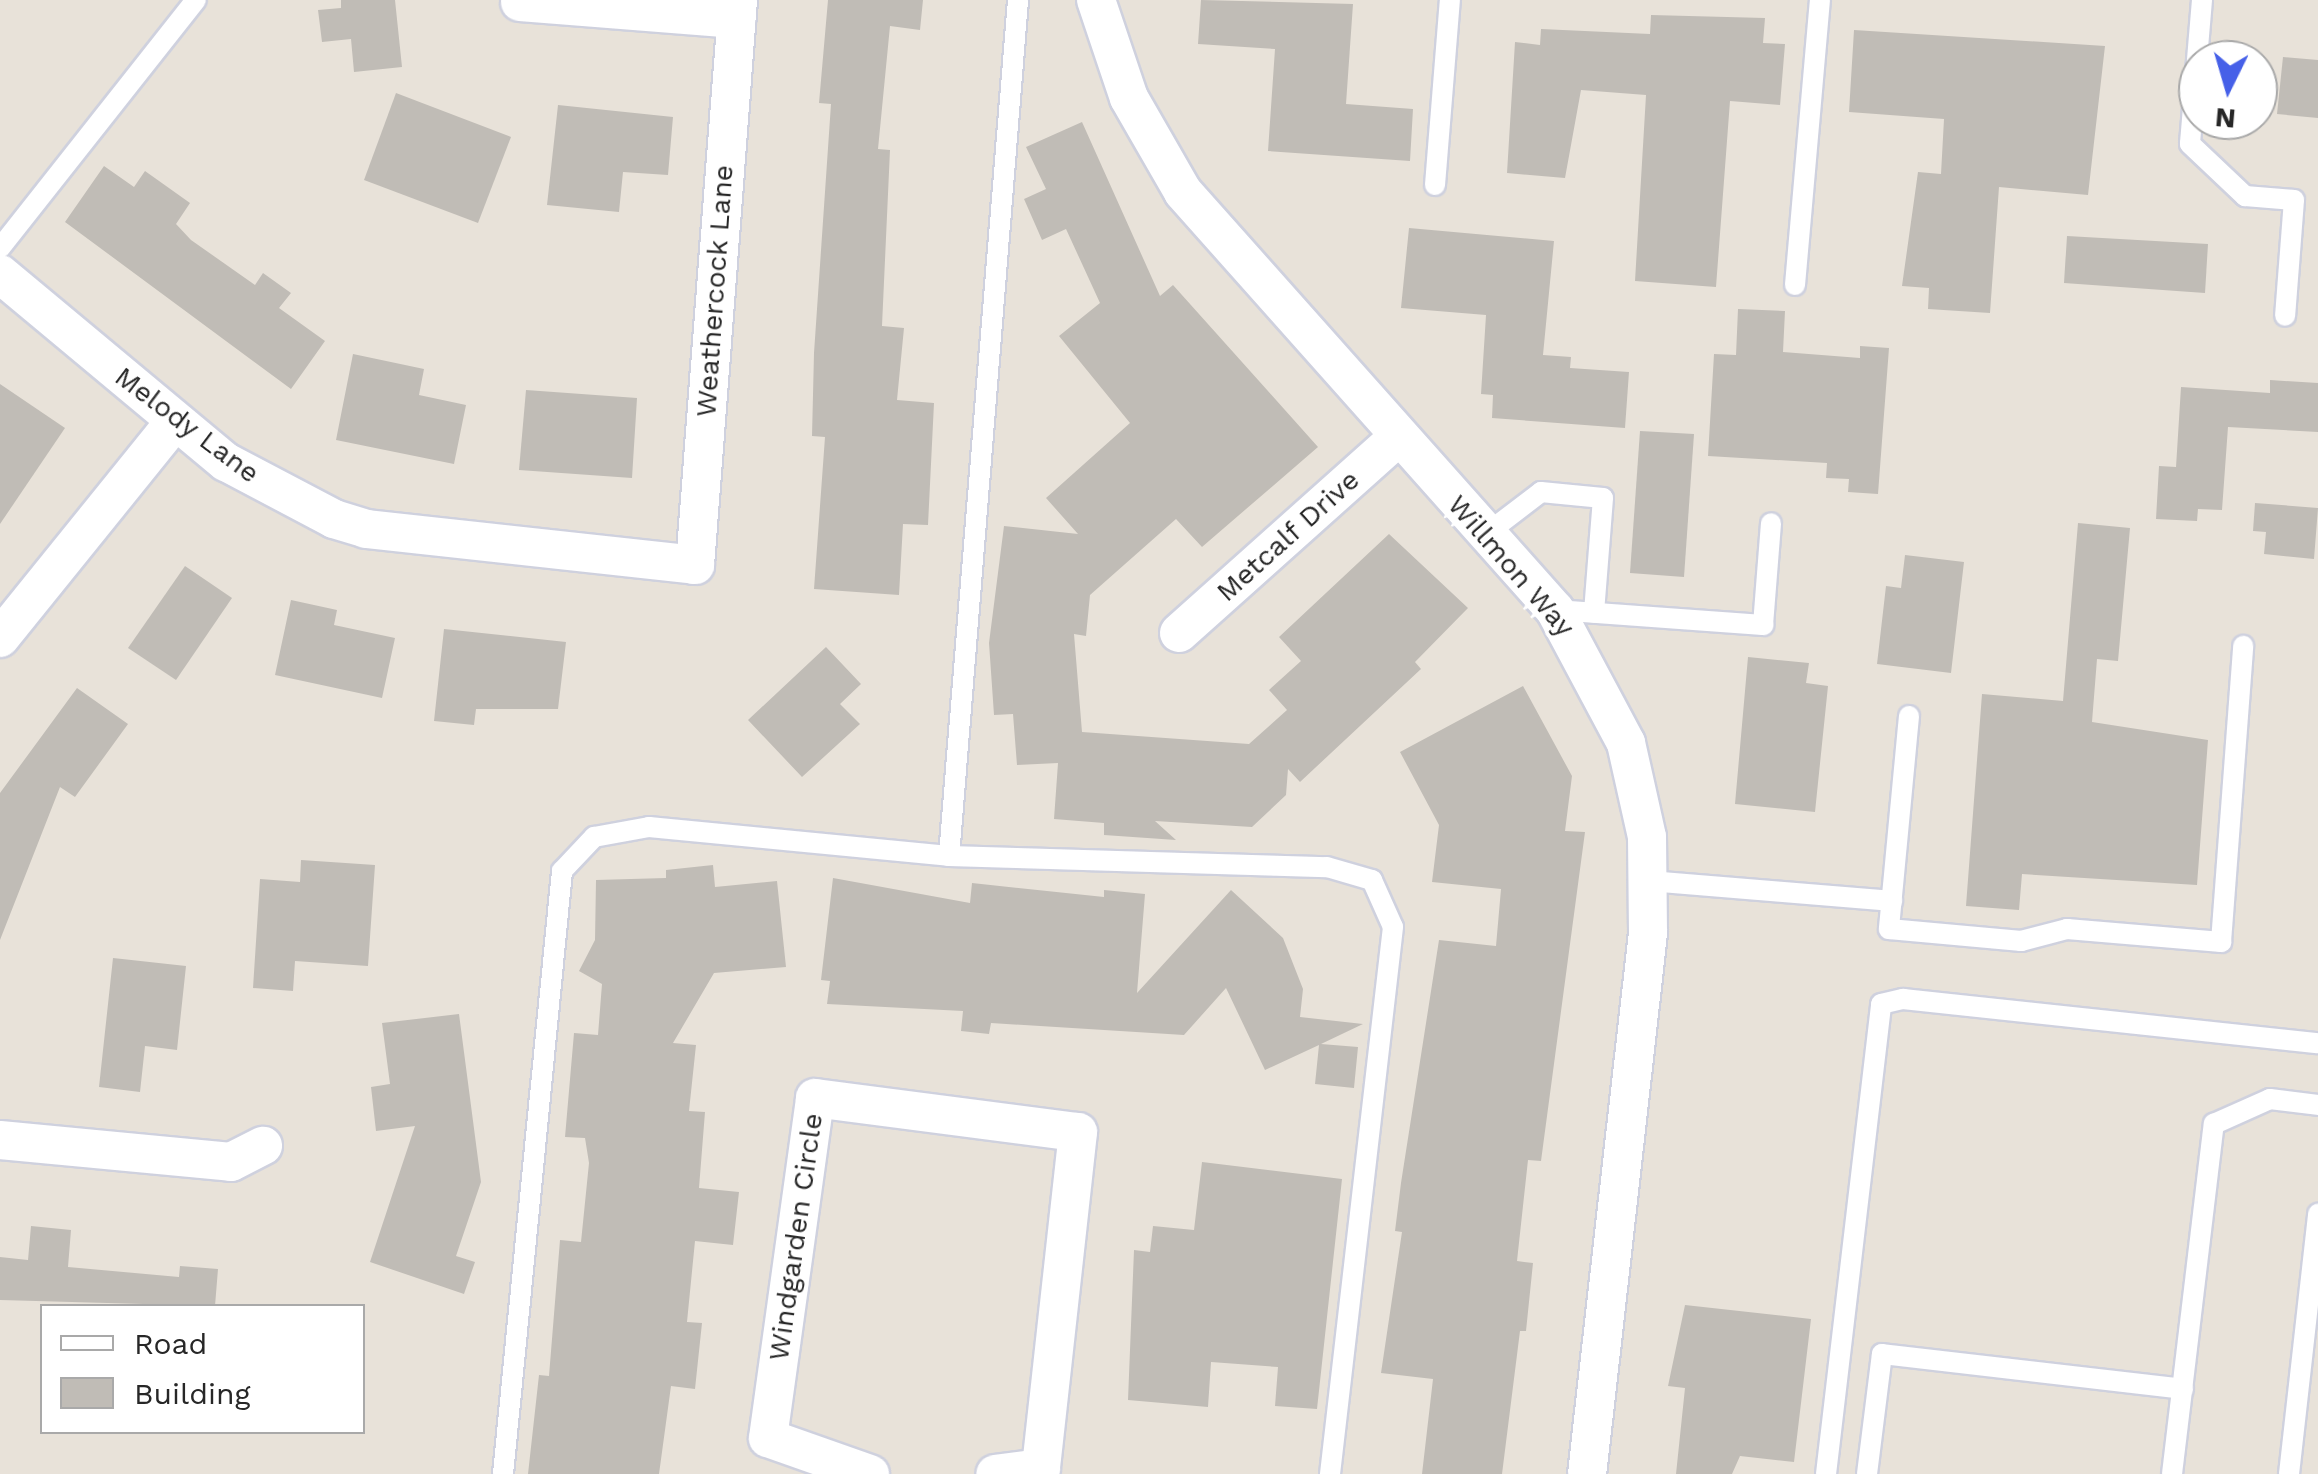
<!DOCTYPE html>
<html>
<head>
<meta charset="utf-8">
<style>
	body { margin:0 }
	#map { position:relative; width:2318px; height:1474px; overflow:hidden; background:#e8e2d9; font-family:"Work Sans",sans-serif }
	div>[style] { position:absolute }
	[style*='--x'] { left:calc(var(--x)*1px); top:calc(var(--y)*1px); width:calc(var(--w)*1px); rotate:calc(var(--a)*1deg) }
	.building>* { inset:0; background:#c0bcb6 }
	.roads { filter:drop-shadow(2px 0 #cfd1de) drop-shadow(-2px 0 #cfd1de) drop-shadow(0 2px #cfd1de) drop-shadow(0 -2px #cfd1de) }
	.service>* { height:20px; margin:-10px; padding:0 10px; transform-origin:10px; border-radius:10px; background:#fff }
	.minor>* { height:38px; margin:-19px; padding:0 19px; transform-origin:19px; border-radius:19px; background:#fff }
	span { translate:-50% -50%; white-space:nowrap; text-align:center; line-height:1.15; -webkit-text-stroke:8px #fff; paint-order:stroke }
	.street-label { font-size:28px; color:#272727 }
	.legend { position:absolute; left:40px; top:1304px; width:325px; height:130px; box-sizing:border-box; background:#fff; border:2px solid #a9a9a9; margin:0; padding:12px 18px; list-style:none; font-size:30px; color:#272727 }
	.legend li { display:flex; align-items:center; gap:20px; height:50px }
	.legend b { width:50px; border:2px solid #a9a9a9 }
	.north { position:absolute; left:2178px; top:40px; width:100px; height:100px; box-sizing:border-box; background:#fff; border:2px solid #a9a9a9; border-radius:50%; rotate:185deg; font-size:28px; font-weight:700; line-height:40px; text-align:center; color:#272727 }
	.north::after { content:''; display:block; margin:auto; width:35px; height:45px; background:#4660e8; clip-path:polygon(50% 0,100% 100%,50% 72%,0 100%) }
</style>
</head>
<body>
<div id="map">
	<div class="building">
		<div style="clip-path:polygon(341px 0,395px 0,402px 67px,354px 72px,351px 39px,322px 42px,318px 10px,341px 8px)"></div>
		<div style="clip-path:polygon(828px 0,923px 0,920px 30px,890px 26px,878px 149px,890px 150px,882px 326px,904px 328px,897px 400px,934px 403px,928px 525px,903px 524px,899px 595px,814px 589px,825px 437px,812px 436px,814px 353px,831px 104px,819px 103px)"></div>
		<div style="clip-path:polygon(1201px 0,1353px 4px,1346px 104px,1413px 109px,1410px 161px,1268px 151px,1275px 49px,1198px 44px)"></div>
		<div style="clip-path:polygon(1651px 15px,1765px 18px,1763px 43px,1785px 44px,1780px 105px,1730px 101px,1716px 287px,1635px 281px,1646px 95px,1581px 90px,1565px 178px,1507px 173px,1515px 42px,1540px 45px,1541px 29px,1650px 34px)"></div>
		<div style="clip-path:polygon(1854px 30px,2105px 46px,2088px 195px,1999px 187px,1990px 313px,1928px 309px,1929px 288px,1902px 286px,1918px 172px,1941px 174px,1944px 119px,1849px 112px)"></div>
		<div style="clip-path:polygon(2283px 57px,2318px 60px,2318px 118px,2277px 114px)"></div>
		<div style="clip-path:polygon(396px 93px,511px 137px,478px 223px,364px 180px)"></div>
		<div style="clip-path:polygon(558px 105px,673px 117px,668px 175px,623px 172px,619px 212px,547px 205px)"></div>
		<div style="clip-path:polygon(1082px 122px,1160px 296px,1173px 285px,1318px 447px,1202px 547px,1176px 519px,1090px 595px,1086px 636px,1074px 634px,1082px 732px,1249px 744px,1287px 710px,1269px 690px,1301px 661px,1279px 637px,1389px 534px,1468px 608px,1415px 662px,1421px 669px,1300px 782px,1288px 769px,1286px 795px,1252px 827px,1155px 821px,1176px 840px,1104px 835px,1104px 823px,1054px 819px,1058px 763px,1017px 765px,1013px 714px,994px 715px,989px 643px,1004px 526px,1078px 534px,1046px 498px,1130px 423px,1059px 336px,1100px 303px,1066px 229px,1042px 240px,1024px 199px,1046px 189px,1026px 147px)"></div>
		<div style="clip-path:polygon(104px 166px,134px 187px,145px 171px,190px 203px,176px 224px,191px 240px,255px 285px,263px 273px,291px 293px,279px 308px,325px 341px,291px 389px,65px 222px)"></div>
		<div style="clip-path:polygon(1409px 228px,1554px 241px,1543px 355px,1571px 357px,1570px 368px,1629px 372px,1625px 428px,1492px 418px,1493px 395px,1481px 394px,1486px 315px,1401px 308px)"></div>
		<div style="clip-path:polygon(2067px 236px,2208px 244px,2205px 293px,2064px 283px)"></div>
		<div style="clip-path:polygon(1738px 309px,1785px 311px,1783px 352px,1860px 358px,1860px 346px,1889px 348px,1878px 494px,1848px 492px,1849px 479px,1826px 478px,1827px 463px,1708px 456px,1714px 354px,1736px 355px)"></div>
		<div style="clip-path:polygon(353px 354px,424px 369px,419px 395px,466px 405px,454px 464px,336px 440px)"></div>
		<div style="clip-path:polygon(2270px 380px,2318px 383px,2318px 432px,2228px 427px,2222px 510px,2198px 509px,2197px 521px,2156px 519px,2159px 466px,2176px 467px,2181px 387px,2270px 393px)"></div>
		<div style="clip-path:polygon(0 384px,65px 428px,0 524px)"></div>
		<div style="clip-path:polygon(526px 390px,637px 398px,632px 478px,519px 470px)"></div>
		<div style="clip-path:polygon(1640px 431px,1694px 434px,1684px 577px,1630px 573px)"></div>
		<div style="clip-path:polygon(2255px 503px,2318px 508px,2314px 559px,2264px 554px,2266px 532px,2253px 531px)"></div>
		<div style="clip-path:polygon(2078px 523px,2130px 528px,2118px 661px,2097px 659px,2092px 722px,2208px 740px,2197px 885px,2022px 874px,2019px 910px,1966px 906px,1982px 694px,2063px 701px)"></div>
		<div style="clip-path:polygon(1905px 555px,1964px 562px,1951px 673px,1877px 664px,1886px 586px,1901px 588px)"></div>
		<div style="clip-path:polygon(185px 566px,232px 598px,176px 680px,128px 648px)"></div>
		<div style="clip-path:polygon(291px 600px,337px 610px,334px 625px,395px 638px,382px 698px,275px 675px)"></div>
		<div style="clip-path:polygon(444px 629px,566px 642px,558px 709px,476px 709px,474px 725px,434px 721px)"></div>
		<div style="clip-path:polygon(826px 647px,861px 684px,840px 704px,860px 724px,802px 777px,748px 720px)"></div>
		<div style="clip-path:polygon(1748px 657px,1809px 663px,1806px 683px,1828px 686px,1815px 812px,1735px 804px)"></div>
		<div style="clip-path:polygon(1523px 686px,1572px 776px,1565px 831px,1585px 832px,1541px 1161px,1528px 1160px,1517px 1261px,1533px 1263px,1526px 1331px,1520px 1331px,1502px 1474px,1422px 1474px,1433px 1379px,1381px 1373px,1402px 1232px,1395px 1231px,1401px 1183px,1439px 940px,1496px 946px,1501px 889px,1432px 882px,1439px 825px,1400px 752px)"></div>
		<div style="clip-path:polygon(77px 688px,128px 724px,75px 797px,60px 787px,0 940px,0 793px)"></div>
		<div style="clip-path:polygon(301px 860px,375px 865px,368px 966px,295px 961px,293px 991px,253px 988px,260px 879px,300px 882px)"></div>
		<div style="clip-path:polygon(713px 865px,715px 887px,777px 881px,786px 967px,714px 973px,673px 1043px,696px 1045px,689px 1111px,705px 1112px,699px 1188px,739px 1192px,733px 1245px,695px 1241px,687px 1322px,702px 1323px,695px 1389px,671px 1386px,659px 1474px,528px 1474px,539px 1375px,549px 1376px,560px 1240px,581px 1242px,589px 1163px,585px 1138px,565px 1137px,574px 1033px,598px 1035px,602px 984px,579px 971px,595px 940px,596px 880px,666px 878px,666px 870px)"></div>
		<div style="clip-path:polygon(833px 878px,970px 903px,972px 883px,1104px 897px,1104px 890px,1145px 894px,1137px 993px,1231px 890px,1283px 938px,1303px 989px,1300px 1017px,1363px 1024px,1321px 1044px,1358px 1047px,1354px 1088px,1315px 1084px,1319px 1045px,1265px 1070px,1226px 988px,1184px 1035px,991px 1023px,989px 1034px,961px 1031px,963px 1011px,827px 1004px,830px 981px,821px 980px)"></div>
		<div style="clip-path:polygon(113px 958px,186px 966px,177px 1050px,145px 1046px,140px 1092px,99px 1087px)"></div>
		<div style="clip-path:polygon(459px 1014px,481px 1182px,456px 1256px,475px 1262px,464px 1294px,370px 1262px,415px 1126px,376px 1131px,371px 1087px,390px 1084px,382px 1023px)"></div>
		<div style="clip-path:polygon(1202px 1162px,1342px 1179px,1317px 1409px,1275px 1406px,1278px 1367px,1211px 1362px,1208px 1407px,1128px 1400px,1134px 1250px,1150px 1252px,1153px 1226px,1194px 1230px)"></div>
		<div style="clip-path:polygon(31px 1226px,71px 1230px,68px 1267px,179px 1277px,180px 1266px,218px 1269px,215px 1306px,0 1300px,0 1257px,28px 1260px)"></div>
		<div style="clip-path:polygon(1685px 1305px,1811px 1319px,1794px 1462px,1740px 1456px,1732px 1474px,1676px 1474px,1685px 1388px,1668px 1386px)"></div>
	</div>
	<div class="roads">
		<div class="service">
			<div style="--x:2202;--y:0;--w:144;--a:94.8"></div>
			<div style="--x:2190;--y:144;--w:76;--a:43.4"></div>
			<div style="--x:2245;--y:196;--w:49;--a:4.7"></div>
			<div style="--x:2294;--y:200;--w:116;--a:94.4"></div>
			<div style="--x:1435;--y:185;--w:186;--a:-85.4"></div>
			<div style="--x:0;--y:248;--w:316;--a:-51.7"></div>
			<div style="--x:1795;--y:285;--w:286;--a:-85"></div>
			<div style="--x:1486;--y:534;--w:69;--a:-37.4"></div>
			<div style="--x:1541;--y:492;--w:62;--a:5.5"></div>
			<div style="--x:1603;--y:498;--w:115;--a:94.5"></div>
			<div style="--x:1555;--y:610;--w:209;--a:4.1"></div>
			<div style="--x:1763;--y:625;--w:102;--a:-85.5"></div>
			<div style="--x:1909;--y:716;--w:214;--a:95.4"></div>
			<div style="--x:1889;--y:929;--w:133;--a:5.2"></div>
			<div style="--x:2021;--y:941;--w:48;--a:-14.6"></div>
			<div style="--x:2067;--y:929;--w:155;--a:4.8"></div>
			<div style="--x:2221;--y:942;--w:297;--a:-85.7"></div>
			<div style="--x:949;--y:856;--w:859;--a:-85.39"></div>
			<div style="--x:1650;--y:881;--w:243;--a:4.7"></div>
			<div style="--x:503;--y:1474;--w:606;--a:-84.41"></div>
			<div style="--x:562;--y:871;--w:47;--a:-46.7"></div>
			<div style="--x:594;--y:837;--w:56;--a:-10.3"></div>
			<div style="--x:649;--y:827;--w:301;--a:5.5"></div>
			<div style="--x:949;--y:856;--w:378;--a:1.7"></div>
			<div style="--x:1327;--y:867;--w:47;--a:16.1"></div>
			<div style="--x:1372;--y:880;--w:51;--a:65.9"></div>
			<div style="--x:1393;--y:927;--w:551;--a:96.57"></div>
			<div style="--x:1826;--y:1474;--w:473;--a:-83.3"></div>
			<div style="--x:1881;--y:1004;--w:23;--a:-13"></div>
			<div style="--x:1903;--y:999;--w:417;--a:6.1"></div>
			<div style="--x:1867;--y:1474;--w:121;--a:-82.9"></div>
			<div style="--x:1882;--y:1354;--w:303;--a:6.6"></div>
			<div style="--x:2172;--y:1474;--w:353;--a:-83.2"></div>
			<div style="--x:2214;--y:1124;--w:61;--a:-24.1"></div>
			<div style="--x:2270;--y:1099;--w:48;--a:7.1"></div>
			<div style="--x:2289;--y:1474;--w:262;--a:-83.6"></div>
		</div>
		<div class="minor">
			<div style="--x:1096;--y:0;--w:103;--a:71.4"></div>
			<div style="--x:1129;--y:98;--w:108;--a:60.1"></div>
			<div style="--x:1183;--y:192;--w:560;--a:48.33"></div>
			<div style="--x:1555;--y:610;--w:151;--a:61.9"></div>
			<div style="--x:1626;--y:743;--w:96;--a:77.4"></div>
			<div style="--x:1647;--y:837;--w:96;--a:89.4"></div>
			<div style="--x:1648;--y:933;--w:544;--a:96.43"></div>
			<div style="--x:520;--y:2;--w:217;--a:4.5"></div>
			<div style="--x:0;--y:274;--w:294;--a:39.8"></div>
			<div style="--x:226;--y:462;--w:122;--a:27.8"></div>
			<div style="--x:334;--y:519;--w:34;--a:17"></div>
			<div style="--x:366;--y:529;--w:331;--a:6.2"></div>
			<div style="--x:695;--y:565;--w:567;--a:-85.65"></div>
			<div style="--x:1179;--y:633;--w:292;--a:-41.8"></div>
			<div style="--x:0;--y:638;--w:279;--a:-51.1"></div>
			<div style="--x:0;--y:1140;--w:232;--a:5.4"></div>
			<div style="--x:231;--y:1162;--w:36;--a:-27"></div>
			<div style="--x:870;--y:1474;--w:108;--a:-160.6"></div>
			<div style="--x:768;--y:1438;--w:343;--a:-82.1"></div>
			<div style="--x:815;--y:1098;--w:265;--a:7.4"></div>
			<div style="--x:1078;--y:1132;--w:338;--a:96.3"></div>
			<div style="--x:1041;--y:1468;--w:46;--a:172.6"></div>
		</div>
	</div>
	<div class="street-label">
		<span style="left:715px;top:291px;rotate:-86deg">Weathercock Lane</span>
		<span style="left:187px;top:425px;rotate:37deg">Melody Lane</span>
		<span style="left:1288px;top:536px;rotate:-42deg">Metcalf Drive</span>
		<span style="left:1511px;top:566px;rotate:49deg">Willmon Way</span>
		<span style="left:796px;top:1237px;rotate:-82deg">Windgarden Circle</span>
	</div>
	<ul class="legend">
	<li><b style="height:12px;background:#fff"></b>Road</li>
	<li><b style="height:28px;background:#c0bcb6"></b>Building</li>
	</ul>
	<div class="north">N</div>
</div>
</body>
</html>
